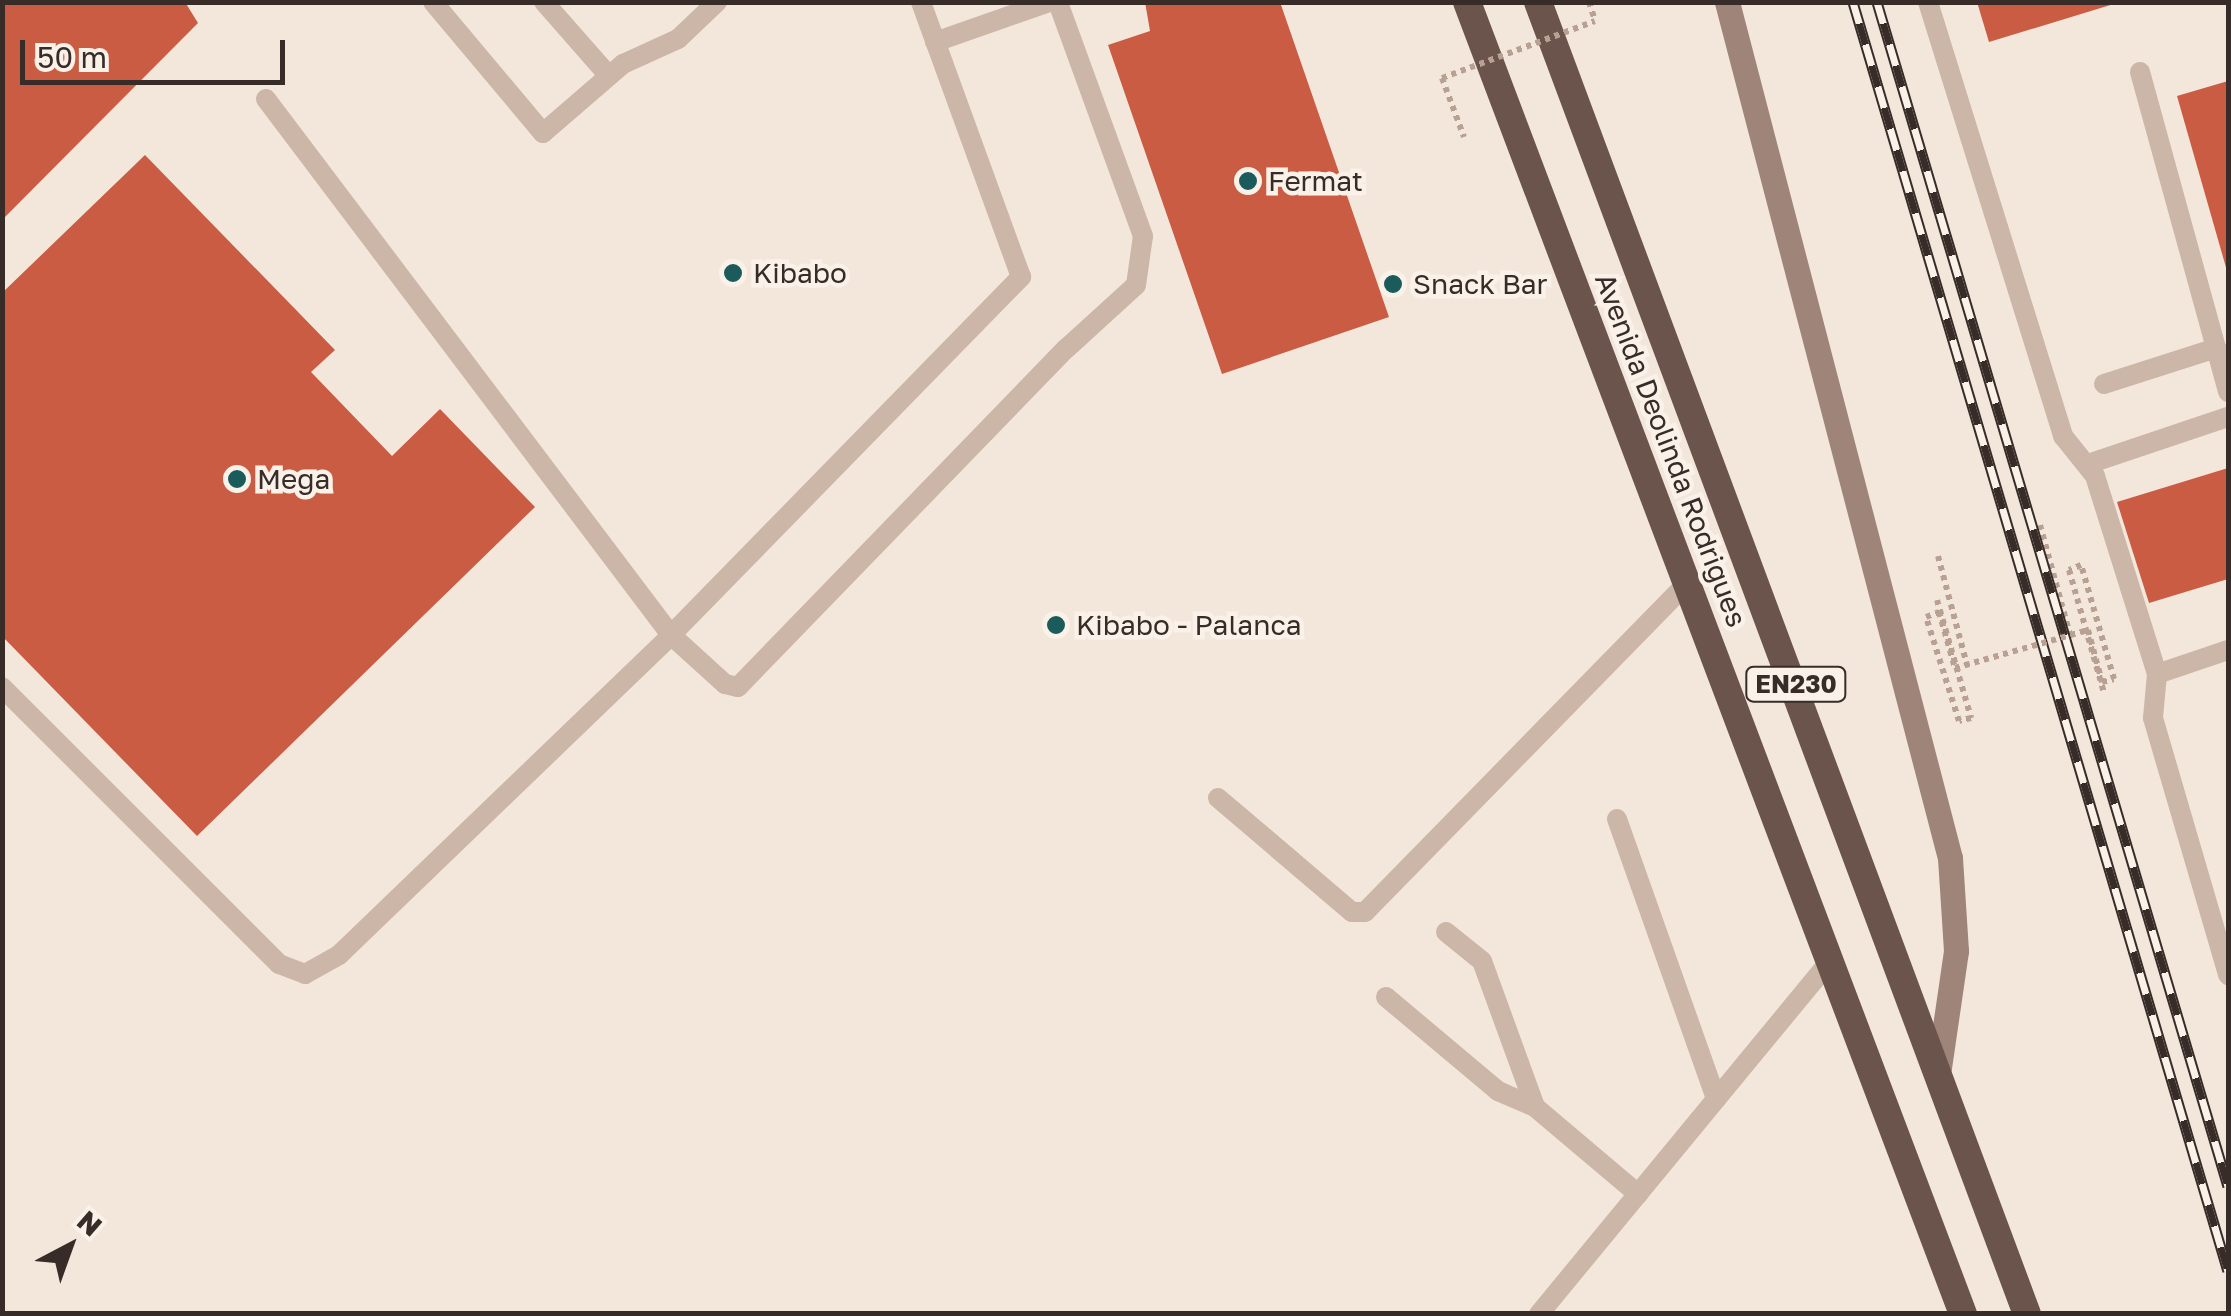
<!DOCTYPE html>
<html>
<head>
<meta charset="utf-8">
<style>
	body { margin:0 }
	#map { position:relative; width:2231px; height:1316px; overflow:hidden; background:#f3e7dc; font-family:"Golos Text",sans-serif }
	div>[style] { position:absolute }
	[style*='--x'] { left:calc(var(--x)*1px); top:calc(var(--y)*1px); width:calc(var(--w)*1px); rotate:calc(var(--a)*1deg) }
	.building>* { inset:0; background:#ca5c43 }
	.path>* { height:6px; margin-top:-3px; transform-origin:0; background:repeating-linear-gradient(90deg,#b8a092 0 5px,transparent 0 10px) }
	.service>* { height:20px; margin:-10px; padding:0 10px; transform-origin:10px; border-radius:10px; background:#ccb6a8 }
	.secondary>* { height:25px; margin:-12.5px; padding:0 12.5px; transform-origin:12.5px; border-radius:12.5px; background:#9f8579 }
	.trunk>* { height:28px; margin:-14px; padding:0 14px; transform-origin:14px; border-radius:14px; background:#6a544c }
	.rail>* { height:11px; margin-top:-5.5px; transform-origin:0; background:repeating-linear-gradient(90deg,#faf1e9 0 22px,#382c28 0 44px); box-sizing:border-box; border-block:2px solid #382c28 }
	.path-bridge>* { height:6px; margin-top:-3px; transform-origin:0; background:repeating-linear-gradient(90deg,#b8a092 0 5px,transparent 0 10px) }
	.dots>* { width:28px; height:28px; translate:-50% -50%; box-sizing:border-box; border:5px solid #faf1e9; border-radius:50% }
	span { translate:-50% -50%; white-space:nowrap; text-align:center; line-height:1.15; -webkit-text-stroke:9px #faf1e9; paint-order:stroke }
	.shield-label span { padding:2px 8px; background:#faf1e9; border:2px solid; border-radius:8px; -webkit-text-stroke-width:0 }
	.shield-label { font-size:25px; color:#382c28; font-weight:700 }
	.poi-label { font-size:28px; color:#382c28 }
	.left { translate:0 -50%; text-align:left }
	.street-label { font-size:28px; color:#382c28 }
	.frame { position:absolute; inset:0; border:5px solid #382c28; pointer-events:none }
	.north { position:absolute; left:20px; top:1196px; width:100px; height:100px; -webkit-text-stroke:8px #faf1e9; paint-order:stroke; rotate:41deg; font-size:28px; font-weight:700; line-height:40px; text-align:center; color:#382c28 }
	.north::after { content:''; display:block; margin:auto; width:35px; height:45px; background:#382c28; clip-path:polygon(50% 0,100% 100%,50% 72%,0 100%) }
	.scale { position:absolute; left:20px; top:40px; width:265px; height:45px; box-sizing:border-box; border:5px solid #382c28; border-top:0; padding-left:12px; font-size:30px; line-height:35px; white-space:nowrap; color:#382c28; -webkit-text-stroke:8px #faf1e9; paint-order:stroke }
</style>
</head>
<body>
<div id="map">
	<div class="building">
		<div style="clip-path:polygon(2px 2px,185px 2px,198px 23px,2px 220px)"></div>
		<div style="clip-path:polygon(1145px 2px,1280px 2px,1389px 317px,1222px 374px,1108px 45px,1150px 31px)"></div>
		<div style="clip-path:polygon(1977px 2px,2117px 2px,2117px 3px,1989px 42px)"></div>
		<div style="clip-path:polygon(2228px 81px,2228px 270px,2227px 271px,2177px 96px)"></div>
		<div style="clip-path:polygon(145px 155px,335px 350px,311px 372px,392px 456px,440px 409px,535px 507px,197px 836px,2px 636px,2px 293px)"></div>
		<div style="clip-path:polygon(2228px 468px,2228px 579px,2149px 603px,2117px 502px)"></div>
	</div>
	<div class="path">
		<div style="--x:1589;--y:2;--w:20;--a:72"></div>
		<div style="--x:1442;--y:78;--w:63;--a:69.6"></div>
		<div style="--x:2040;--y:525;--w:114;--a:74.7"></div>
		<div style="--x:1938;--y:556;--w:113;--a:75.1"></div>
		<div style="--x:1937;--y:600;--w:123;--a:73.9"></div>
		<div style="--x:1971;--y:718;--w:12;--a:166"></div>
		<div style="--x:1959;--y:721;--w:109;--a:-107.6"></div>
		<div style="--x:1926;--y:617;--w:14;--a:-21"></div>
		<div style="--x:1939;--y:612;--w:58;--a:74.1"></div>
		<div style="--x:2088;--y:630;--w:54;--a:74.9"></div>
		<div style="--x:2102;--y:682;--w:12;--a:-14"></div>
		<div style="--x:2114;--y:679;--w:119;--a:-106.1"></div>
		<div style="--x:2081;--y:565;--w:13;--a:157"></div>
		<div style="--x:2069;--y:570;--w:128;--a:74.1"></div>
	</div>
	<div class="service">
		<div style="--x:433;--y:2;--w:171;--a:50"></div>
		<div style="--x:543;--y:133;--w:106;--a:-40.8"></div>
		<div style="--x:623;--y:64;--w:60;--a:-24.4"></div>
		<div style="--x:678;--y:39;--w:54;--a:-43.5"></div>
		<div style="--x:544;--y:2;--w:98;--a:48.7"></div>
		<div style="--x:1928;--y:2;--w:455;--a:72.7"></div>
		<div style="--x:2063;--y:436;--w:51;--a:51.3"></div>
		<div style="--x:2095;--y:476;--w:207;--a:72.6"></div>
		<div style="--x:2157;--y:674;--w:44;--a:95.2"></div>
		<div style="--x:2153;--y:718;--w:268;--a:73.7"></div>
		<div style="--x:935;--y:42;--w:121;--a:-19.3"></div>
		<div style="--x:2140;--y:72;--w:332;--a:74.6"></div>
		<div style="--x:266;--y:99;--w:672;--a:52.93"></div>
		<div style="--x:671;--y:635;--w:73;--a:42.2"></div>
		<div style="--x:725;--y:684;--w:13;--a:13"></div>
		<div style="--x:738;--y:687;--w:472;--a:-45.9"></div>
		<div style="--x:1067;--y:348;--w:93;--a:-42.4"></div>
		<div style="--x:1136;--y:285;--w:49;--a:-81.9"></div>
		<div style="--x:1143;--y:236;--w:249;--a:-110"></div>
		<div style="--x:2104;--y:384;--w:118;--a:-17.8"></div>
		<div style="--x:2088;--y:464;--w:148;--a:-18.6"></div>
		<div style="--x:2157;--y:674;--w:75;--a:-18.7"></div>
		<div style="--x:2;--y:687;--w:392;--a:45"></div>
		<div style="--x:279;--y:964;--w:28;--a:21"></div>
		<div style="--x:305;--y:974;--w:39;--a:-29"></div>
		<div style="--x:339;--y:955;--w:461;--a:-43.9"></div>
		<div style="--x:671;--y:635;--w:501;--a:-45.65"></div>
		<div style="--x:1021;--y:277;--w:293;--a:-110"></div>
		<div style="--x:1218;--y:798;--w:176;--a:40.4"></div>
		<div style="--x:1352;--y:912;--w:13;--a:0"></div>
		<div style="--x:1365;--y:912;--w:460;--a:-45.6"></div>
		<div style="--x:1617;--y:819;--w:297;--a:70.5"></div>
		<div style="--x:1446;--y:932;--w:46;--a:38.9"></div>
		<div style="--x:1482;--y:961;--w:155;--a:70"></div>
		<div style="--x:1535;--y:1107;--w:135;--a:40.2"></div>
		<div style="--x:1386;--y:997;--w:146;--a:40"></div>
		<div style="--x:1498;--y:1091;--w:40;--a:23.4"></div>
		<div style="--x:1539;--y:1314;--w:457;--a:-50.5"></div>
	</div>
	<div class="secondary">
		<div style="--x:1727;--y:2;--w:885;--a:75.4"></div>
		<div style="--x:1950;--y:858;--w:93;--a:86.3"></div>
		<div style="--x:1956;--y:951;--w:118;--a:98.3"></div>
	</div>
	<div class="trunk">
		<div style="--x:1467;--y:2;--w:1403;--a:69.29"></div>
		<div style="--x:1538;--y:2;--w:1400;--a:69.56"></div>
	</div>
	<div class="rail">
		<div style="--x:1853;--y:2;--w:1323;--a:73.54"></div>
		<div style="--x:1877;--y:2;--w:1235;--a:73.49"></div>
	</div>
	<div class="path-bridge">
		<div style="--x:1442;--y:78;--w:163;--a:-20.4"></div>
		<div style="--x:1955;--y:668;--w:138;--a:-15.9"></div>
	</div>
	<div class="dots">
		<div style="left:1248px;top:181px;background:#1c5b5b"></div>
		<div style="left:733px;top:273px;background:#1c5b5b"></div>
		<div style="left:1393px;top:284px;background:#1c5b5b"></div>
		<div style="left:237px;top:479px;background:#1c5b5b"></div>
		<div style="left:1056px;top:625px;background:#1c5b5b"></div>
	</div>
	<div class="shield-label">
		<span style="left:1796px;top:684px">EN230</span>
	</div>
	<div class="poi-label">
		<span class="left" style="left:1268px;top:181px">Fermat</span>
		<span class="left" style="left:753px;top:273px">Kibabo</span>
		<span class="left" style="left:1413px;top:284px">Snack Bar</span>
		<span class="left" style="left:257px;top:479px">Mega</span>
		<span class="left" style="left:1076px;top:625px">Kibabo - Palanca</span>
	</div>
	<div class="street-label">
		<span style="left:1671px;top:450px;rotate:69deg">Avenida Deolinda Rodrigues</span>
	</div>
	<div class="frame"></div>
	<div class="north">N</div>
	<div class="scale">50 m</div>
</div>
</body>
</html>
